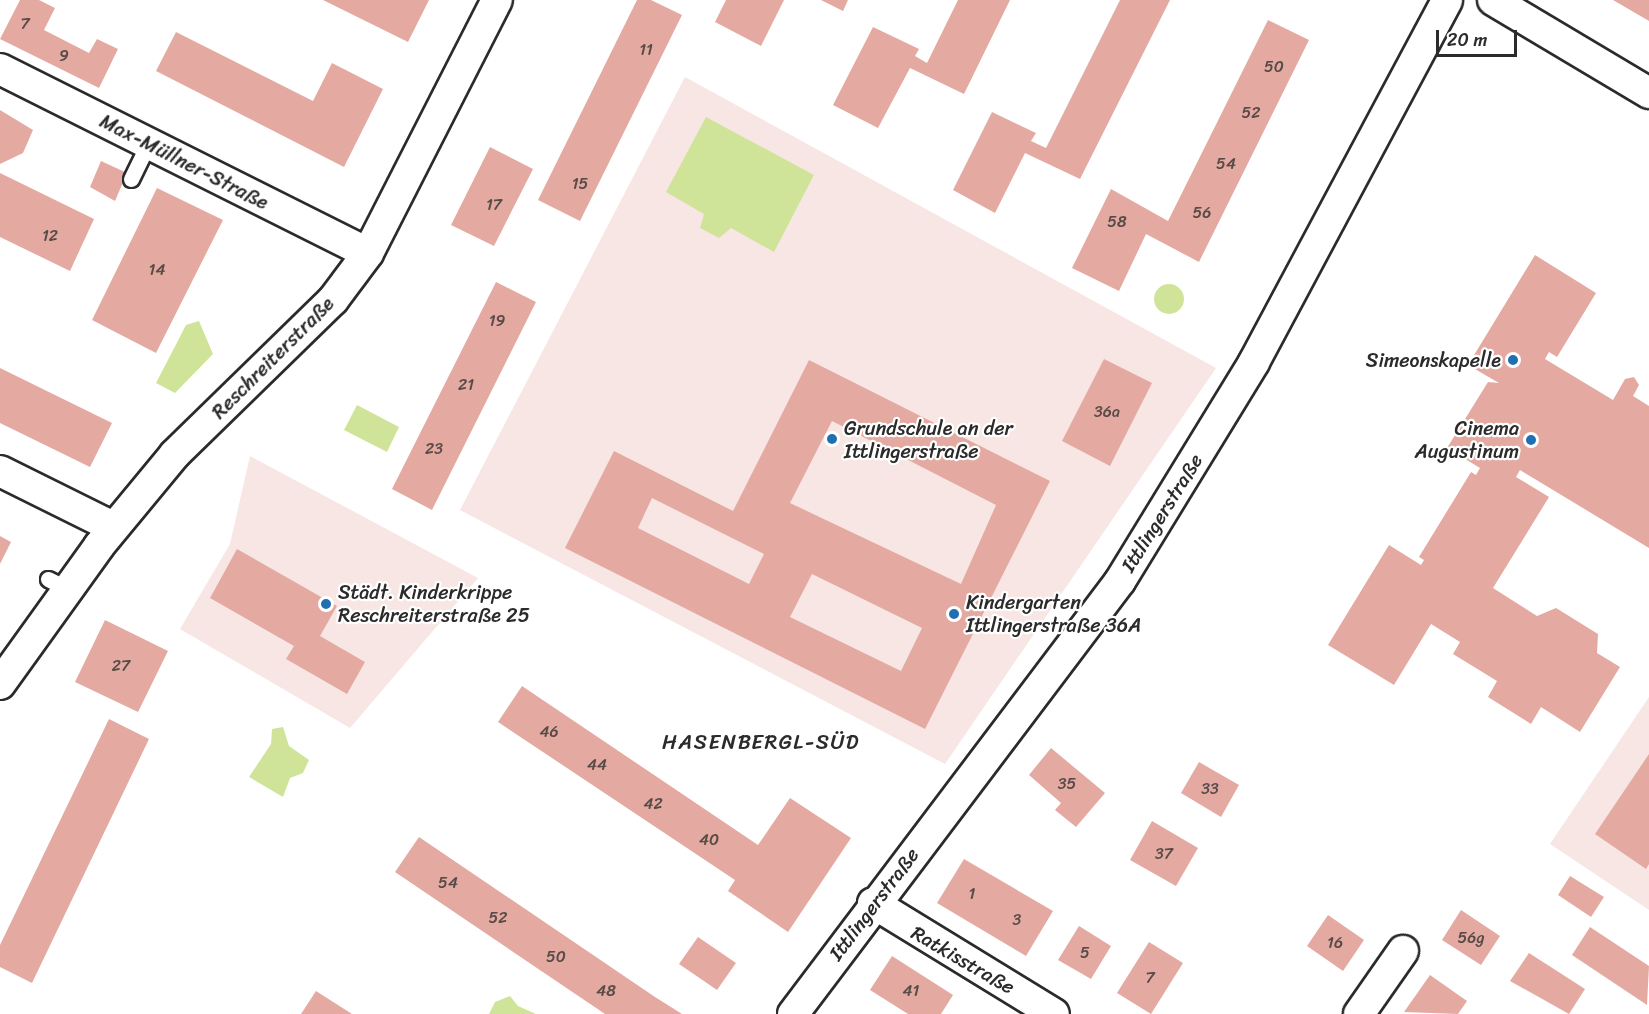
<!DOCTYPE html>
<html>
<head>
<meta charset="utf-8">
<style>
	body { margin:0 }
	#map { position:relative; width:1649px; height:1014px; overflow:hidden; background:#fff; font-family:Sriracha,sans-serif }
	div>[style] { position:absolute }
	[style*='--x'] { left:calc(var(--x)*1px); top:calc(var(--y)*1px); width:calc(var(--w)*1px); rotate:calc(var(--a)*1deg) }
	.built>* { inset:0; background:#f7e6e3 }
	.green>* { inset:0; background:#d0e499 }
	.round { border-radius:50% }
	.building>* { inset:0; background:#e4aaa1 }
	.roads { filter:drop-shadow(2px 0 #2b2b2b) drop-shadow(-2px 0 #2b2b2b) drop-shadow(0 2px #2b2b2b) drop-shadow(0 -2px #2b2b2b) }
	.service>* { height:15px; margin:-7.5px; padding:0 7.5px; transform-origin:7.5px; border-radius:7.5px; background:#fff }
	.minor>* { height:30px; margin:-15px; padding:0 15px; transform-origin:15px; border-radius:15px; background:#fff }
	.dots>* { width:16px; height:16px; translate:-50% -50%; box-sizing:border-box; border:3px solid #fff; border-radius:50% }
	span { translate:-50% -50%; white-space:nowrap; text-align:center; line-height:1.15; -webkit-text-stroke:4.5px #fff; paint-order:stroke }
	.number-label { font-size:16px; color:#594b48 }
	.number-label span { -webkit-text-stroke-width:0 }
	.street-label { font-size:20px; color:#2b2b2b }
	.poi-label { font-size:20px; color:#2b2b2b }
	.right { translate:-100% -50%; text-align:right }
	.left { translate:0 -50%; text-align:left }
	.neighbourhood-label { font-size:21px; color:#2b2b2b; letter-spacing:1.5px }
	.scale { position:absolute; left:1436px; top:30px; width:81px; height:27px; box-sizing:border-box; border:3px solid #2b2b2b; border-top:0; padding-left:8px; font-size:18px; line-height:21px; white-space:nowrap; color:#2b2b2b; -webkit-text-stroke:4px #fff; paint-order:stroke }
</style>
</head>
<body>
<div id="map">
	<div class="built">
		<div style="clip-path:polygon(685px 77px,1216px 368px,945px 764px,460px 510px)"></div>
		<div style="clip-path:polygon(250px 456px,478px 578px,350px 728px,180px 629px,230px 544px)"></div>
		<div style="clip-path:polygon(1649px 697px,1649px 910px,1550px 844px)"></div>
	</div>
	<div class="green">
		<div style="clip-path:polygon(706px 117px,814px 175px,774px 252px,731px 228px,719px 238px,700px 228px,704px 214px,666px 192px)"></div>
		<div class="round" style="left:1154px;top:284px;width:30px;height:30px"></div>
		<div style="clip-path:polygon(199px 321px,213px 354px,175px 393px,156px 383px,186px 325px)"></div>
		<div style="clip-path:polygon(357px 405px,399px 427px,387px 452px,344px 430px)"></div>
		<div style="clip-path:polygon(283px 727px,289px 746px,309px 760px,303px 773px,290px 778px,283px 797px,249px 777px,271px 744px,272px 729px)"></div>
		<div style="clip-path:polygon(510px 996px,518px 1006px,536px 1014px,489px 1014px,495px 1002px)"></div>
	</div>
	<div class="building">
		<div style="clip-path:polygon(20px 0,39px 0,55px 8px,44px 30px,89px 53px,97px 39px,118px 49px,99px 88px,0 39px)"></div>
		<div style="clip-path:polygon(323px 0,429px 0,408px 42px)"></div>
		<div style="clip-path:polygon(637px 0,651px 0,682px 15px,580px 221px,538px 200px)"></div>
		<div style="clip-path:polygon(726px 0,784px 0,761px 46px,715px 22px)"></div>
		<div style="clip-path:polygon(821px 0,848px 0,843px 11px)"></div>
		<div style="clip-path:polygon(958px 0,1010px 0,964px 94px,910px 68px,878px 128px,833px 105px,873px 27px,919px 49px,915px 56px,927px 63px)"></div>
		<div style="clip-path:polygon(1120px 0,1170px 0,1080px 179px,1025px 153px,995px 213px,953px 190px,992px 112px,1036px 133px,1031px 141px,1046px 148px)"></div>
		<div style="clip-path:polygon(1613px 0,1649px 0,1649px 21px)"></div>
		<div style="clip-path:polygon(1268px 20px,1309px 40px,1199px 262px,1146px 234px,1119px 291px,1072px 268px,1111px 189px,1168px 221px)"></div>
		<div style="clip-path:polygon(176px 32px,313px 101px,332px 63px,383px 89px,344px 167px,156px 71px)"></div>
		<div style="clip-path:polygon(0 110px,33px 130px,23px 153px,0 164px)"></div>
		<div style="clip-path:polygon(490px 147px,533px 169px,494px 246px,451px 225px)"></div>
		<div style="clip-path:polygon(101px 161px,127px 173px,115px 201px,90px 187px)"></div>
		<div style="clip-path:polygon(0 173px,94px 219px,70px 271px,0 237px)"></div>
		<div style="clip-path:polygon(157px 188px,223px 220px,156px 353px,92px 320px)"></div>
		<div style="clip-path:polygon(1535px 255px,1596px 293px,1557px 357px,1549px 352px,1545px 359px,1613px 400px,1625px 379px,1634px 377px,1639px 385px,1633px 396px,1649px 406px,1649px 548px,1520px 470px,1516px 477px,1549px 497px,1493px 588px,1537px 616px,1556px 608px,1598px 634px,1597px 653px,1620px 667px,1580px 732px,1541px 707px,1531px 724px,1488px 697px,1497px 681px,1453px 654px,1460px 642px,1431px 624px,1394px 685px,1328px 645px,1389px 545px,1421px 565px,1424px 560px,1419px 557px,1471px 472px,1476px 475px,1480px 468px,1447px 448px,1488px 382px,1499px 383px,1468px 365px)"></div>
		<div style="clip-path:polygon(496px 282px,536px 302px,432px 510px,392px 489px)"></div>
		<div style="clip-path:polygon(1104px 359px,1152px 383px,1110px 466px,1062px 441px)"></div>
		<div style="clip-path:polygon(evenodd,809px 360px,1050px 481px,925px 729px,565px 548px,614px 451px,733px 511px,809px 360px,832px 421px,996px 505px,961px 584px,790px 503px,832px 421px,809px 360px,652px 498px,764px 554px,749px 584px,638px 528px,652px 498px,809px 360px,812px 574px,922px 628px,901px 671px,790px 617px,812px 574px)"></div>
		<div style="clip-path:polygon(0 368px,112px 423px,90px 467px,0 423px)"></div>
		<div style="clip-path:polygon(0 536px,11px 542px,0 564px)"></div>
		<div style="clip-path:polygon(237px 549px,337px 606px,320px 636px,365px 662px,347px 694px,286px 659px,294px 646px,210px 598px)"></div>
		<div style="clip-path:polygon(105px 620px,168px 651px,138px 712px,75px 682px)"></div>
		<div style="clip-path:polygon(522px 686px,758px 845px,790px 798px,851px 838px,788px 932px,728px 891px,735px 880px,498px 722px)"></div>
		<div style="clip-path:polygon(109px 719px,149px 739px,32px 983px,0 967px,0 945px)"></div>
		<div style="clip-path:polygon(1051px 748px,1105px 793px,1076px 827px,1055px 810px,1061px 803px,1029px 775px)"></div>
		<div style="clip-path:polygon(1649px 754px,1649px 864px,1646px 869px,1595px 834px)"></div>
		<div style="clip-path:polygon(1199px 762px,1239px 785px,1221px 817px,1181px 793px)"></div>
		<div style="clip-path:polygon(1152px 821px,1198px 848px,1176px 886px,1130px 860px)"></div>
		<div style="clip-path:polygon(419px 837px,655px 997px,682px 1014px,605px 1014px,395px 872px)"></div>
		<div style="clip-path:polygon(964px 859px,1053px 911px,1026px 956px,937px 903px)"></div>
		<div style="clip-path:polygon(1570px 876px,1604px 897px,1591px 917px,1558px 895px)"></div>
		<div style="clip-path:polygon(1461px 910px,1500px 936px,1481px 965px,1442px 940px)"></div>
		<div style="clip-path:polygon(1328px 915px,1364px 940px,1343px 971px,1307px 946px)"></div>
		<div style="clip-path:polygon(1079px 926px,1111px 946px,1091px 979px,1058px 960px)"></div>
		<div style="clip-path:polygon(1590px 927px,1649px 966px,1647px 1005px,1572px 955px)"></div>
		<div style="clip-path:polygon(698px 937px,736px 963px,717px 990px,679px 964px)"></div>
		<div style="clip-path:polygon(1149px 942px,1183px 963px,1151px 1014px,1117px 993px)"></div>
		<div style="clip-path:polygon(1529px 953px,1585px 989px,1569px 1014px,1510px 981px)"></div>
		<div style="clip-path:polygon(892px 956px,953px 995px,941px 1014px,908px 1014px,870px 990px)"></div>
		<div style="clip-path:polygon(1430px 975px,1467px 1001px,1458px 1014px,1404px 1012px)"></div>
		<div style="clip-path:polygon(316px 991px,352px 1014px,301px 1014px)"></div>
	</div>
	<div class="roads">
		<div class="service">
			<div style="--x:131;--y:179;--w:39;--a:-64"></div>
			<div style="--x:48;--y:579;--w:22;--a:27"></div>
		</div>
		<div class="minor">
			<div style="--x:1493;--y:0;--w:182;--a:30.8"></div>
			<div style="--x:0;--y:69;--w:411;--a:26.6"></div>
			<div style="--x:0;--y:471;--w:126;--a:26.4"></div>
			<div style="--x:0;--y:684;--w:170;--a:-54.3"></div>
			<div style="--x:99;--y:546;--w:119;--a:-50.4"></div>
			<div style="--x:175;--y:454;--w:221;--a:-44.3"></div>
			<div style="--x:333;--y:300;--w:59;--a:-53.3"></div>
			<div style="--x:368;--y:253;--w:284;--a:-63"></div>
			<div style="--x:873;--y:903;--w:212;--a:31.5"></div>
			<div style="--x:793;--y:1014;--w:543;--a:-52.94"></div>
			<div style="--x:1120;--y:581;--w:257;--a:-58.5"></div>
			<div style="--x:1254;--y:362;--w:410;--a:-61.9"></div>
			<div style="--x:1359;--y:1014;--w:77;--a:-55.1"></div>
		</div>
	</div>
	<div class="dots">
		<div style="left:1513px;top:360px;background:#1f6fb2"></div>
		<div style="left:832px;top:439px;background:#1f6fb2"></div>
		<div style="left:1531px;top:440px;background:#1f6fb2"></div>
		<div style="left:326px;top:604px;background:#1f6fb2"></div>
		<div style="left:954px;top:614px;background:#1f6fb2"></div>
	</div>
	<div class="number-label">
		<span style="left:25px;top:24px">7</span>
		<span style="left:646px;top:50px">11</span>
		<span style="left:64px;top:56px">9</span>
		<span style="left:1274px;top:67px">50</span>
		<span style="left:1251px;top:113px">52</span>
		<span style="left:1226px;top:164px">54</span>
		<span style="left:580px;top:184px">15</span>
		<span style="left:494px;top:205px">17</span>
		<span style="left:1202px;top:213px">56</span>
		<span style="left:1117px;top:222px">58</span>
		<span style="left:50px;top:236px">12</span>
		<span style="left:157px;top:270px">14</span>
		<span style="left:497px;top:321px">19</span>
		<span style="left:466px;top:385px">21</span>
		<span style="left:1107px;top:412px">36a</span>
		<span style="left:434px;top:449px">23</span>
		<span style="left:121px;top:666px">27</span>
		<span style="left:549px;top:732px">46</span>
		<span style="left:597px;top:765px">44</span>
		<span style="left:1067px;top:784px">35</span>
		<span style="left:1210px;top:789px">33</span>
		<span style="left:653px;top:804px">42</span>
		<span style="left:709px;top:840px">40</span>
		<span style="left:1164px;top:854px">37</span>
		<span style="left:448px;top:883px">54</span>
		<span style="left:972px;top:894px">1</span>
		<span style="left:498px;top:918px">52</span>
		<span style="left:1017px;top:920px">3</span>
		<span style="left:1471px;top:938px">56g</span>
		<span style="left:1335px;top:943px">16</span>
		<span style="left:1085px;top:953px">5</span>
		<span style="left:556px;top:957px">50</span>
		<span style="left:1150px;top:978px">7</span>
		<span style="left:606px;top:991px">48</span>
		<span style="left:911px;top:991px">41</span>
	</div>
	<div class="street-label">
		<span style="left:184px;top:162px;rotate:27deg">Max-Müllner-Straße</span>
		<span style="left:273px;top:358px;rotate:-45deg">Reschreiterstraße</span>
		<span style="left:1162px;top:513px;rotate:-58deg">Ittlingerstraße</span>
		<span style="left:874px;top:904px;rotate:-53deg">Ittlingerstraße</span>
		<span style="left:963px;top:960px;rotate:30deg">Ratkisstraße</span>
	</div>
	<div class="poi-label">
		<span class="right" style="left:1501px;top:360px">Simeonskapelle</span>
		<span class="left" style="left:844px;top:440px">Grundschule an der<br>Ittlingerstraße</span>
		<span class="right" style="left:1519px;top:440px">Cinema<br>Augustinum</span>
		<span class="left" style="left:338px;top:604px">Städt. Kinderkrippe<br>Reschreiterstraße 25</span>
		<span class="left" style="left:966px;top:614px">Kindergarten<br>Ittlingerstraße 36A</span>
	</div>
	<div class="neighbourhood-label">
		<span style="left:761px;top:742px">HASENBERGL-SÜD</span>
	</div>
	<div class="scale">20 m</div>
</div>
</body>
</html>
